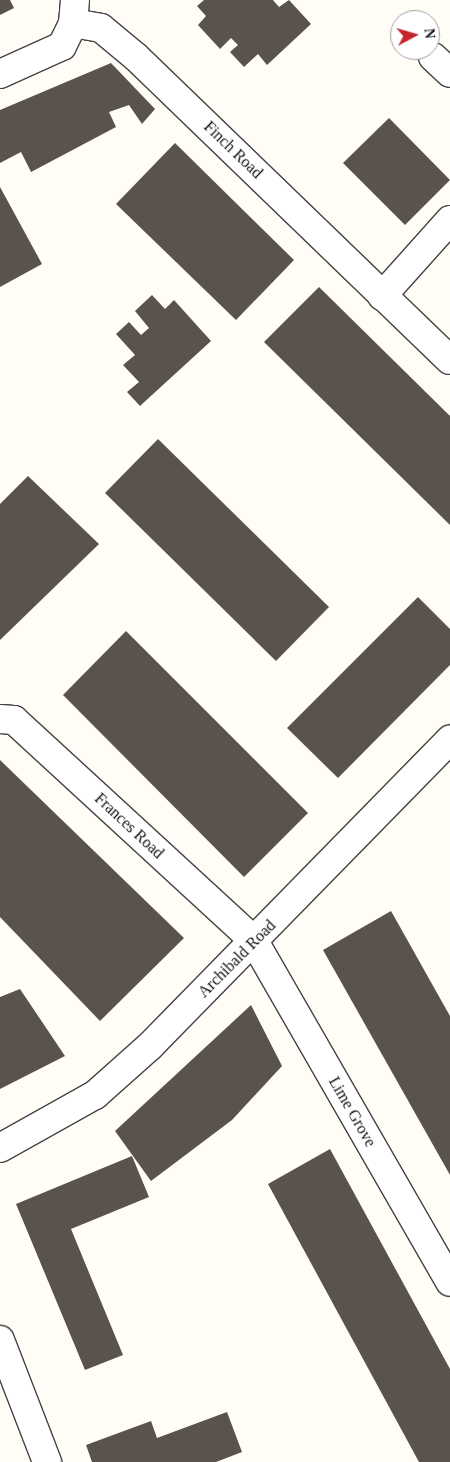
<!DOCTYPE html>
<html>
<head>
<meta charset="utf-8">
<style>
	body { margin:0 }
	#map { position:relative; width:450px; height:1462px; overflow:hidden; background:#fffdf5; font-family:Georgia,serif }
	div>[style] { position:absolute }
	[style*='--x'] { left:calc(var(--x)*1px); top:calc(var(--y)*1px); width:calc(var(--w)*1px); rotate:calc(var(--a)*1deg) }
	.building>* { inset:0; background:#5a524d }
	.roads { filter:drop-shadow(1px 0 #444) drop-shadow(-1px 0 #444) drop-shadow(0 1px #444) drop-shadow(0 -1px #444) }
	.street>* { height:28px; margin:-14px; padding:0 14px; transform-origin:14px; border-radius:14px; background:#fff }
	span { translate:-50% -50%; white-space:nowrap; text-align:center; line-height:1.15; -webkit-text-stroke:5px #fff; paint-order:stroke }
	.street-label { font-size:16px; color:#111 }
	.north { position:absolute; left:390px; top:10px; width:50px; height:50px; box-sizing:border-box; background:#fff; border:1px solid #a0a0a0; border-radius:50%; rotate:84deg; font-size:14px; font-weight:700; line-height:20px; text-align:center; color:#111 }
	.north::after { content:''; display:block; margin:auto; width:18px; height:22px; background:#c4262e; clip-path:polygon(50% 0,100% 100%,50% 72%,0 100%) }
</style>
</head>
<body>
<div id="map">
	<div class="building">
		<div style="clip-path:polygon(0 0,10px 0,14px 8px,0 15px)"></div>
		<div style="clip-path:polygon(204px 0,273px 0,279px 7px,289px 0,311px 24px,267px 65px,258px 54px,244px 67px,230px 52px,238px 45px,231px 38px,220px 49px,198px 25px,206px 16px,197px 6px)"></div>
		<div style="clip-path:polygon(111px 63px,155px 109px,142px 124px,129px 105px,109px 112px,116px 127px,31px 172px,21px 152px,0 163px,0 110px)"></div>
		<div style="clip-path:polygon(389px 118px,450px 180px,405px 225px,343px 163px)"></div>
		<div style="clip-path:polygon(175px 143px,294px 260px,236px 320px,116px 204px)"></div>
		<div style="clip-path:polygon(0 187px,42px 264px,0 287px)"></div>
		<div style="clip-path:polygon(319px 287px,450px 416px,450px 525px,264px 342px)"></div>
		<div style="clip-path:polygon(152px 295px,165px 309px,174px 300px,211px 341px,140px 406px,127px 392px,139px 382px,123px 365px,135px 355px,116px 334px,129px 322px,141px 335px,149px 328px,135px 311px)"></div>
		<div style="clip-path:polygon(158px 439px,329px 607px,276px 661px,105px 493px)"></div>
		<div style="clip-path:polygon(28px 476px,99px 544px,0 640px,0 504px)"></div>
		<div style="clip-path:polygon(418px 597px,450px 629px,450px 665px,338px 778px,287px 728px)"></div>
		<div style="clip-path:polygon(126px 631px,308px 813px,244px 877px,63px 695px)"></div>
		<div style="clip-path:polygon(0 760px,184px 938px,100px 1021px,0 917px)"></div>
		<div style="clip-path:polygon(391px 911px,450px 1016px,450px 1175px,323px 950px)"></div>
		<div style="clip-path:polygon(20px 989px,65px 1056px,0 1089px,0 997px)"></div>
		<div style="clip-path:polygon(251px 1005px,282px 1066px,232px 1120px,151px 1181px,115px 1131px)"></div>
		<div style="clip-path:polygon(330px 1149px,450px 1369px,450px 1462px,419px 1462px,268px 1184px)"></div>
		<div style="clip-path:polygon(132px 1156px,149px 1197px,71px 1229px,123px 1355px,85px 1370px,16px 1204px)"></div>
		<div style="clip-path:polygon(227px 1412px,242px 1452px,216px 1462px,92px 1462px,86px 1445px,151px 1421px,157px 1438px)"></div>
	</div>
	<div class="roads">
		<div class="street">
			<div style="--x:73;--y:23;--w:28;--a:10"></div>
			<div style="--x:101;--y:28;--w:45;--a:39.6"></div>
			<div style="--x:136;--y:57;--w:436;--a:44"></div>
			<div style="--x:433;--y:57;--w:23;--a:43"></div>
			<div style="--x:0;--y:74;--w:68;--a:-24.3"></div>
			<div style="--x:62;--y:46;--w:25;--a:-64"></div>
			<div style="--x:73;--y:23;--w:23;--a:-85"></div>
			<div style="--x:382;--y:296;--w:102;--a:-48.2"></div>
			<div style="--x:0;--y:719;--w:14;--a:4"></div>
			<div style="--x:14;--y:720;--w:326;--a:42.6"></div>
			<div style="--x:254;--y:941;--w:393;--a:60.1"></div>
			<div style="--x:0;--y:1148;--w:109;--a:-29.2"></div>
			<div style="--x:95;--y:1095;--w:74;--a:-41.7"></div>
			<div style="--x:150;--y:1046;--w:429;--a:-45.6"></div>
			<div style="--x:0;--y:1340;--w:131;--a:68.9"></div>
		</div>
	</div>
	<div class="street-label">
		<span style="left:233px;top:150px;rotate:44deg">Finch Road</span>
		<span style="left:129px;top:826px;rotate:43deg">Frances Road</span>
		<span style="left:237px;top:959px;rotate:-45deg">Archibald Road</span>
		<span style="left:352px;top:1112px;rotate:60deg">Lime Grove</span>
	</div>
	<div class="north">N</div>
</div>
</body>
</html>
